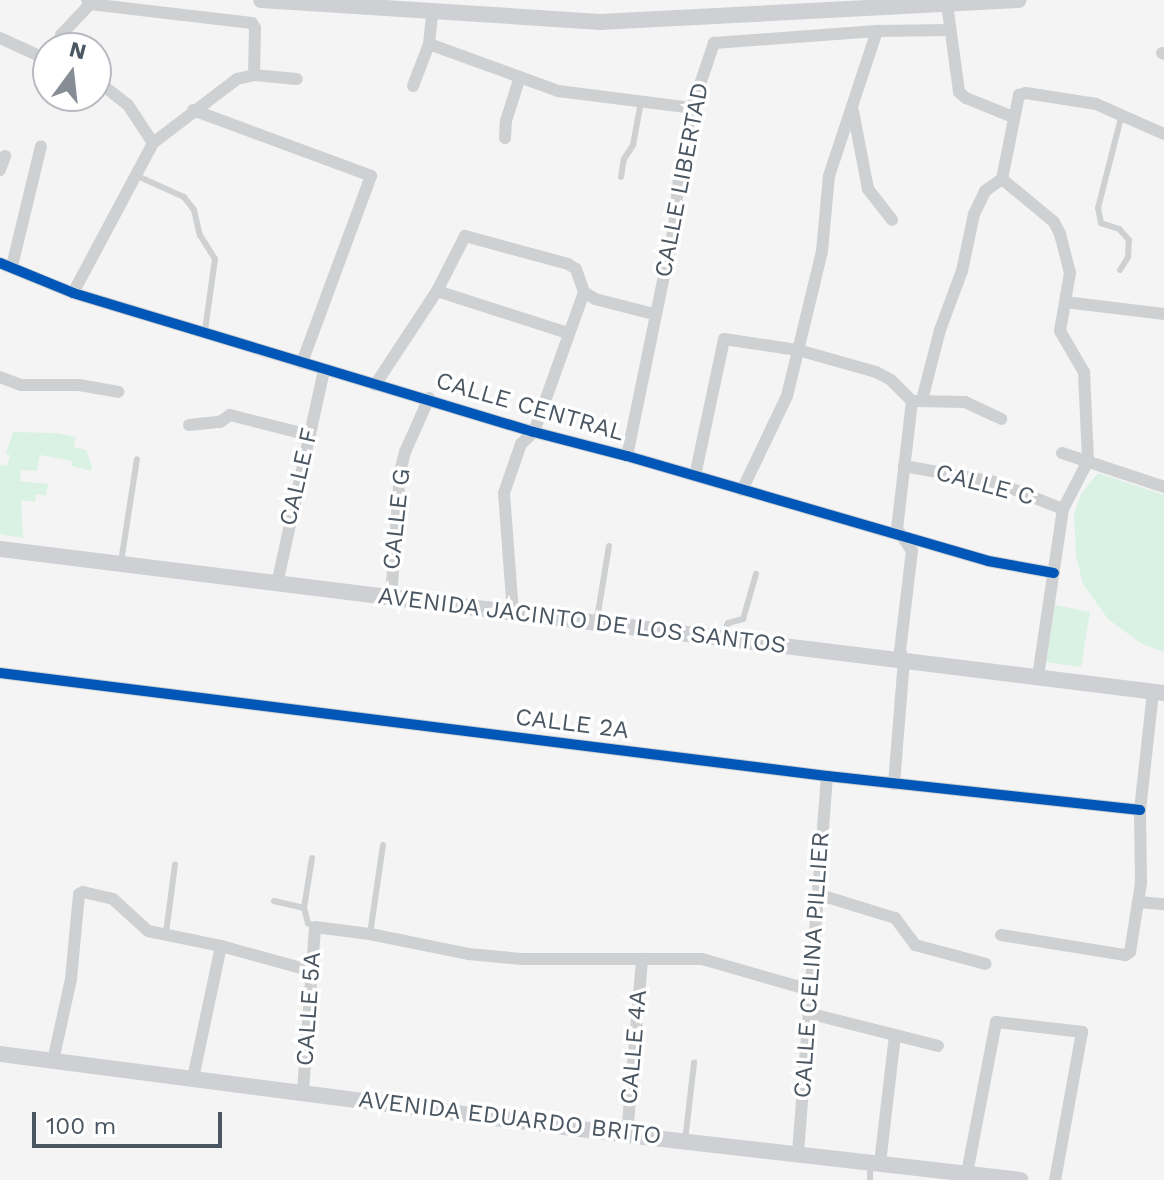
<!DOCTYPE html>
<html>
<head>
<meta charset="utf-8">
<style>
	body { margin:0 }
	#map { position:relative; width:1164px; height:1180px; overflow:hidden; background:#f4f4f4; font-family:"Work Sans",sans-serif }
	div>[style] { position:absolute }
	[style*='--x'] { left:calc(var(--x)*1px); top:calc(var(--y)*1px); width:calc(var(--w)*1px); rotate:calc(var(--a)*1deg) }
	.green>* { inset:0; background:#d9f2e3 }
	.lane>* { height:6px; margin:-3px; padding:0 3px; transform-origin:3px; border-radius:3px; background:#ced0d2 }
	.street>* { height:12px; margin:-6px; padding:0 6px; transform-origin:6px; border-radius:6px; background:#ced0d2 }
	.secondary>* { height:16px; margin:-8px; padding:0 8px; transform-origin:8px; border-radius:8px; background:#ced0d4 }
	.cycleway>* { height:10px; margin:-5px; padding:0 5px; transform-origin:5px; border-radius:5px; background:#0057b8 }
	span { translate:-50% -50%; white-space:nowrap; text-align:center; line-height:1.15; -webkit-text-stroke:7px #fff; paint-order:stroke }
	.street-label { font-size:24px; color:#4a5661 }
	.north { position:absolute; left:32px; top:32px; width:80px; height:80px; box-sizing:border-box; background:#fff; border:2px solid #b7bbc0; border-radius:50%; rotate:15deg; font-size:22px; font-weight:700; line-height:32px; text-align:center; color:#4a5661 }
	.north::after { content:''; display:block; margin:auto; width:28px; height:36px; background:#868d94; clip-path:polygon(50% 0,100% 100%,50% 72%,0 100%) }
	.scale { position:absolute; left:32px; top:1112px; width:190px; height:36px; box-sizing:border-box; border:4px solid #4a5661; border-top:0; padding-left:10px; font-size:24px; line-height:28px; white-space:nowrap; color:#4a5661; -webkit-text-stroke:6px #fff; paint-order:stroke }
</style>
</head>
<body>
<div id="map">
	<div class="green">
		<div style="clip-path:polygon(13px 432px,57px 433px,76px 437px,74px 447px,86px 450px,92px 466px,91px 471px,72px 466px,72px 461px,40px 455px,37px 471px,21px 470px,20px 481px,48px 484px,46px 496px,36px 494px,35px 502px,21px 500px,23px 538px,0 534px,0 465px,7px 466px,10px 455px,6px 454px)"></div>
		<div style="clip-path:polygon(1098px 473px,1164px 495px,1164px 652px,1142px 644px,1108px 619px,1083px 584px,1076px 556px,1074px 514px,1081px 494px)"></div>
		<div style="clip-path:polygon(1055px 605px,1090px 612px,1081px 667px,1046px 662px)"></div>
	</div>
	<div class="lane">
		<div style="--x:135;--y:175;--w:54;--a:24.2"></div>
		<div style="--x:184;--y:197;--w:16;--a:52"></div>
		<div style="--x:194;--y:210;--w:26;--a:77"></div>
		<div style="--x:200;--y:235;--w:28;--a:58"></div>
		<div style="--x:215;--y:259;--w:72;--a:98"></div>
		<div style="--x:621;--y:177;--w:18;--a:-81"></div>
		<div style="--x:624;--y:159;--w:17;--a:-57"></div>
		<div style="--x:633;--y:145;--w:44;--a:-79.5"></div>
		<div style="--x:1120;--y:270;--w:15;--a:-58"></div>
		<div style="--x:1128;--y:257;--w:17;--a:-87"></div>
		<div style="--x:1129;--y:240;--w:15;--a:-132"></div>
		<div style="--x:1119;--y:229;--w:19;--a:-162"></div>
		<div style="--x:1101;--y:223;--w:15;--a:-101"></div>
		<div style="--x:1098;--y:208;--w:97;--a:-75.7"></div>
		<div style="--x:121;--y:562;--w:104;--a:-81.2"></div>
		<div style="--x:597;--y:619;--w:74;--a:-80.7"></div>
		<div style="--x:722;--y:635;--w:13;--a:-63"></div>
		<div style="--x:728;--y:623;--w:16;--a:-15"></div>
		<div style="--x:743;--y:619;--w:47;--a:-73.9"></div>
		<div style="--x:312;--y:858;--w:51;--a:99.1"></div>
		<div style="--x:304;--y:908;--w:16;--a:75"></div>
		<div style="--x:308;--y:923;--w:8;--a:30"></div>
		<div style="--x:274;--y:901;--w:31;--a:13"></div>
		<div style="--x:166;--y:933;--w:69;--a:-82.5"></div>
		<div style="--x:370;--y:934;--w:90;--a:-81.7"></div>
		<div style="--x:685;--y:1141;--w:79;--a:-83.4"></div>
		<div style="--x:870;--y:1180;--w:15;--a:-90"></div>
	</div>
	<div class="street">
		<div style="--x:87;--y:0;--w:5;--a:53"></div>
		<div style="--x:90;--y:4;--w:163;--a:6.7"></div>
		<div style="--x:252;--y:23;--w:6;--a:59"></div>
		<div style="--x:255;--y:28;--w:47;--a:91.2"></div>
		<div style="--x:947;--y:4;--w:89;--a:82.2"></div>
		<div style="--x:959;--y:92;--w:9;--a:41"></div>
		<div style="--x:966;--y:98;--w:51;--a:22"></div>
		<div style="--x:0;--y:38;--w:53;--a:24.6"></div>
		<div style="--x:429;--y:44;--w:137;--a:20"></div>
		<div style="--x:558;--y:91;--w:135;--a:7.2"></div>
		<div style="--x:57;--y:48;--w:14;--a:-73"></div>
		<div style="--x:61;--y:35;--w:42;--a:-46.9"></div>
		<div style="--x:1162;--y:53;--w:2;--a:27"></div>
		<div style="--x:96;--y:80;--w:41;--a:38"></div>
		<div style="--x:128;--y:105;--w:45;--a:56.7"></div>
		<div style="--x:413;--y:86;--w:45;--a:-69.1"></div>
		<div style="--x:429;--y:44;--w:31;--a:-84"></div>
		<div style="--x:193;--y:110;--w:190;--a:20.3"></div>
		<div style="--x:371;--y:176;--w:199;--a:110.3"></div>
		<div style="--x:853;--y:111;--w:79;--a:79.1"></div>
		<div style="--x:868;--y:189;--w:39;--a:52"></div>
		<div style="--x:505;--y:138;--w:17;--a:-87"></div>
		<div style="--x:506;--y:121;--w:43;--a:-72.4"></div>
		<div style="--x:0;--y:170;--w:15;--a:-70"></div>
		<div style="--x:1002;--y:179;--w:67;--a:39.6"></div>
		<div style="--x:1054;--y:222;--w:13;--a:63"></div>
		<div style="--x:1060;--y:234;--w:40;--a:75.6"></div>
		<div style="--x:1070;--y:273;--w:59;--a:99.8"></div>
		<div style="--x:1060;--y:331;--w:48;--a:59.7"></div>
		<div style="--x:1084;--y:372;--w:89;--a:87.4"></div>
		<div style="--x:1088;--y:461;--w:54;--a:117.5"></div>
		<div style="--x:1063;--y:509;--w:169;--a:98.5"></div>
		<div style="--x:0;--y:263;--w:79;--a:22.3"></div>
		<div style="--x:73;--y:293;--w:481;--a:16.8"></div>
		<div style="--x:534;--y:432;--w:96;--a:14.5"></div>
		<div style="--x:627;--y:456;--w:376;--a:16.2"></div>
		<div style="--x:988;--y:561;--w:67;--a:10.3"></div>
		<div style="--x:12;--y:266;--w:123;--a:-76.4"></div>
		<div style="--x:437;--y:291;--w:138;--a:17.8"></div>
		<div style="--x:73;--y:293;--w:170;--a:-61.9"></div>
		<div style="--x:153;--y:143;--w:106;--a:-37.3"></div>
		<div style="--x:237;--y:79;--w:17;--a:-13"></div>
		<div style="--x:254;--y:75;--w:43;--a:5.3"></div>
		<div style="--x:1065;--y:302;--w:100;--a:6.9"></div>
		<div style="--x:0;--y:377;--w:22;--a:21"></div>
		<div style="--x:21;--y:385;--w:58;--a:0"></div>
		<div style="--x:79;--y:385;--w:40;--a:10"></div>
		<div style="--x:375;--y:385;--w:113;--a:-56.6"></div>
		<div style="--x:437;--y:291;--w:62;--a:-63"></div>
		<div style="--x:465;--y:236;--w:107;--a:15.2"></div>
		<div style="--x:568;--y:264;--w:9;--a:32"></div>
		<div style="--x:576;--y:269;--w:24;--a:71"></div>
		<div style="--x:584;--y:292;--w:13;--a:32"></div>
		<div style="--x:595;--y:299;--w:61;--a:14.3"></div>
		<div style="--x:922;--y:400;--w:72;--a:-75.6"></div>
		<div style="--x:940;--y:330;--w:63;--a:-69.6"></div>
		<div style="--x:962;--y:271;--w:58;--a:-78.1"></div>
		<div style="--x:974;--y:214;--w:25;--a:-64"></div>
		<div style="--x:985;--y:191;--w:21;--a:-35"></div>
		<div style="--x:1002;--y:179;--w:86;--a:-78.6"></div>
		<div style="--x:1019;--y:95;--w:7;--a:-16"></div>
		<div style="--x:1026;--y:93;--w:71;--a:8.9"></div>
		<div style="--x:1096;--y:104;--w:74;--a:23.8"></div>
		<div style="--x:915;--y:401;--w:50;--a:1.1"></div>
		<div style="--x:965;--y:402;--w:40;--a:25"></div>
		<div style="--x:189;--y:425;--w:31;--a:-6"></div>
		<div style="--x:220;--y:422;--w:12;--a:-35"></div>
		<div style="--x:230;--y:415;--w:81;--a:14.2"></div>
		<div style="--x:1062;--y:453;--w:108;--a:18.4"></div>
		<div style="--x:627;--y:456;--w:234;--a:-78.4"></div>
		<div style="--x:674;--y:227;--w:69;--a:-84.2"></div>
		<div style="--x:681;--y:158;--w:51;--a:-77.6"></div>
		<div style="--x:692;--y:108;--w:69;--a:-71.3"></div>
		<div style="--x:714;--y:43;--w:163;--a:-4.2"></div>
		<div style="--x:877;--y:31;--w:72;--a:-0.8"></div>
		<div style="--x:904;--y:466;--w:92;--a:10"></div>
		<div style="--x:995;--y:482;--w:73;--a:21.7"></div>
		<div style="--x:695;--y:476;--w:140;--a:-78"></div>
		<div style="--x:724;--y:339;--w:75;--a:8.5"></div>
		<div style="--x:798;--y:350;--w:81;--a:15.8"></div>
		<div style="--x:876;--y:372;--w:17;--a:28"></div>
		<div style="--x:891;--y:380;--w:30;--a:45"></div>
		<div style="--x:742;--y:490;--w:104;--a:-64.4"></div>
		<div style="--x:787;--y:396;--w:149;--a:-76.4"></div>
		<div style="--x:822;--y:251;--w:75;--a:-84.7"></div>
		<div style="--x:829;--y:176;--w:153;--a:-71.7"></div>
		<div style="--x:277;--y:584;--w:219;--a:-77.6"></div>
		<div style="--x:391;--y:598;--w:126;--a:-85.9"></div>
		<div style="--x:400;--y:472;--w:21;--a:-76"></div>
		<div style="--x:405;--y:452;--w:59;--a:-66"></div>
		<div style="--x:513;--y:613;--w:120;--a:-94.3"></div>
		<div style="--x:504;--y:493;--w:52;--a:-70.9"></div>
		<div style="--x:521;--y:444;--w:18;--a:-43"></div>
		<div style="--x:534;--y:432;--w:149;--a:-70.3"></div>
		<div style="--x:0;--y:673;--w:833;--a:7.1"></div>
		<div style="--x:827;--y:776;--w:315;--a:6.2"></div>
		<div style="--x:894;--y:784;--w:124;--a:-85.4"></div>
		<div style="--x:904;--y:660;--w:10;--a:-114"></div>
		<div style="--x:900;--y:651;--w:101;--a:-83.2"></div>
		<div style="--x:912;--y:551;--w:27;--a:-124"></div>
		<div style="--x:897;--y:529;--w:129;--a:-83.3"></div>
		<div style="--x:817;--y:894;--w:82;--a:17.1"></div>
		<div style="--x:895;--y:918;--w:34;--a:53"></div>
		<div style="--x:915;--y:945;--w:73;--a:15"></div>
		<div style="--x:1139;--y:902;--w:25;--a:5"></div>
		<div style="--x:1001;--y:935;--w:126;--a:9.2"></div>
		<div style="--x:1125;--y:955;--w:6;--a:-31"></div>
		<div style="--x:1130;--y:952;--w:70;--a:-80.9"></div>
		<div style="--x:1141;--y:883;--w:73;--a:-90.8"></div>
		<div style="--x:1140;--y:810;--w:119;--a:-83.7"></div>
		<div style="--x:808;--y:1013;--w:134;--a:14.2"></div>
		<div style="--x:53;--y:1061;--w:84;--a:-77.6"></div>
		<div style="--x:71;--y:979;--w:85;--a:-84.6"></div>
		<div style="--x:79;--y:894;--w:4;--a:-27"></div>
		<div style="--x:83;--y:892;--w:31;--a:13"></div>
		<div style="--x:113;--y:899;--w:47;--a:42.4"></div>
		<div style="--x:148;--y:931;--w:75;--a:11.6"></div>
		<div style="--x:221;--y:946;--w:94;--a:15.4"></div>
		<div style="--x:193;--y:1078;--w:135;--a:-78"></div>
		<div style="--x:303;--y:1091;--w:164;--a:-85.8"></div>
		<div style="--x:315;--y:927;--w:55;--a:7.3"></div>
		<div style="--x:370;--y:934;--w:100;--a:11.5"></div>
		<div style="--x:468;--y:954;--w:54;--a:5.3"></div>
		<div style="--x:522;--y:959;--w:180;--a:0"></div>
		<div style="--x:702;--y:959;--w:112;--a:16"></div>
		<div style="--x:627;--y:1135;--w:177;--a:-85.1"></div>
		<div style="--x:798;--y:1153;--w:378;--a:-85.6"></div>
		<div style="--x:880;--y:1163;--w:128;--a:-83.3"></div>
		<div style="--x:967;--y:1173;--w:154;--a:-79.1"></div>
		<div style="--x:996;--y:1022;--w:87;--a:6.6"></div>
		<div style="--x:1082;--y:1032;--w:150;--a:100.3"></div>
	</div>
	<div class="secondary">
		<div style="--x:261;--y:0;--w:340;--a:3.7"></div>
		<div style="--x:600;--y:22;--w:419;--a:-3"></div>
		<div style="--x:0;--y:549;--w:1173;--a:7.05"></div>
		<div style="--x:0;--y:1054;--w:632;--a:7.36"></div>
		<div style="--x:627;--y:1135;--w:396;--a:6.5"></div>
	</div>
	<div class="cycleway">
		<div style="--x:0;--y:263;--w:79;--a:22.3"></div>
		<div style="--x:73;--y:293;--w:481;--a:16.8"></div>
		<div style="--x:534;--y:432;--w:96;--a:14.5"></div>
		<div style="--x:627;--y:456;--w:376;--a:16.2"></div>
		<div style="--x:988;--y:561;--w:67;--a:10.3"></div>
		<div style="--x:0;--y:673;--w:833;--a:7.1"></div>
		<div style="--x:827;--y:776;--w:315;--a:6.2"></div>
	</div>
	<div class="street-label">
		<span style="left:682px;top:180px;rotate:-79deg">CALLE LIBERTAD</span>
		<span style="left:530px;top:407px;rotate:16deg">CALLE CENTRAL</span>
		<span style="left:299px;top:477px;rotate:-77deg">CALLE F</span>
		<span style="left:985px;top:485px;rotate:15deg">CALLE C</span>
		<span style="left:397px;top:519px;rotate:-84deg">CALLE G</span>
		<span style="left:582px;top:621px;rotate:7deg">AVENIDA JACINTO DE LOS SANTOS</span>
		<span style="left:572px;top:724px;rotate:7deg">CALLE 2A</span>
		<span style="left:812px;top:965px;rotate:-86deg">CALLE CELINA PILLIER</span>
		<span style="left:309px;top:1009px;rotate:-86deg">CALLE 5A</span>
		<span style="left:634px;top:1047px;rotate:-85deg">CALLE 4A</span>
		<span style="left:510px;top:1118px;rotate:7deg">AVENIDA EDUARDO BRITO</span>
	</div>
	<div class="north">N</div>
	<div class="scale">100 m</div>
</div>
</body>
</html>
